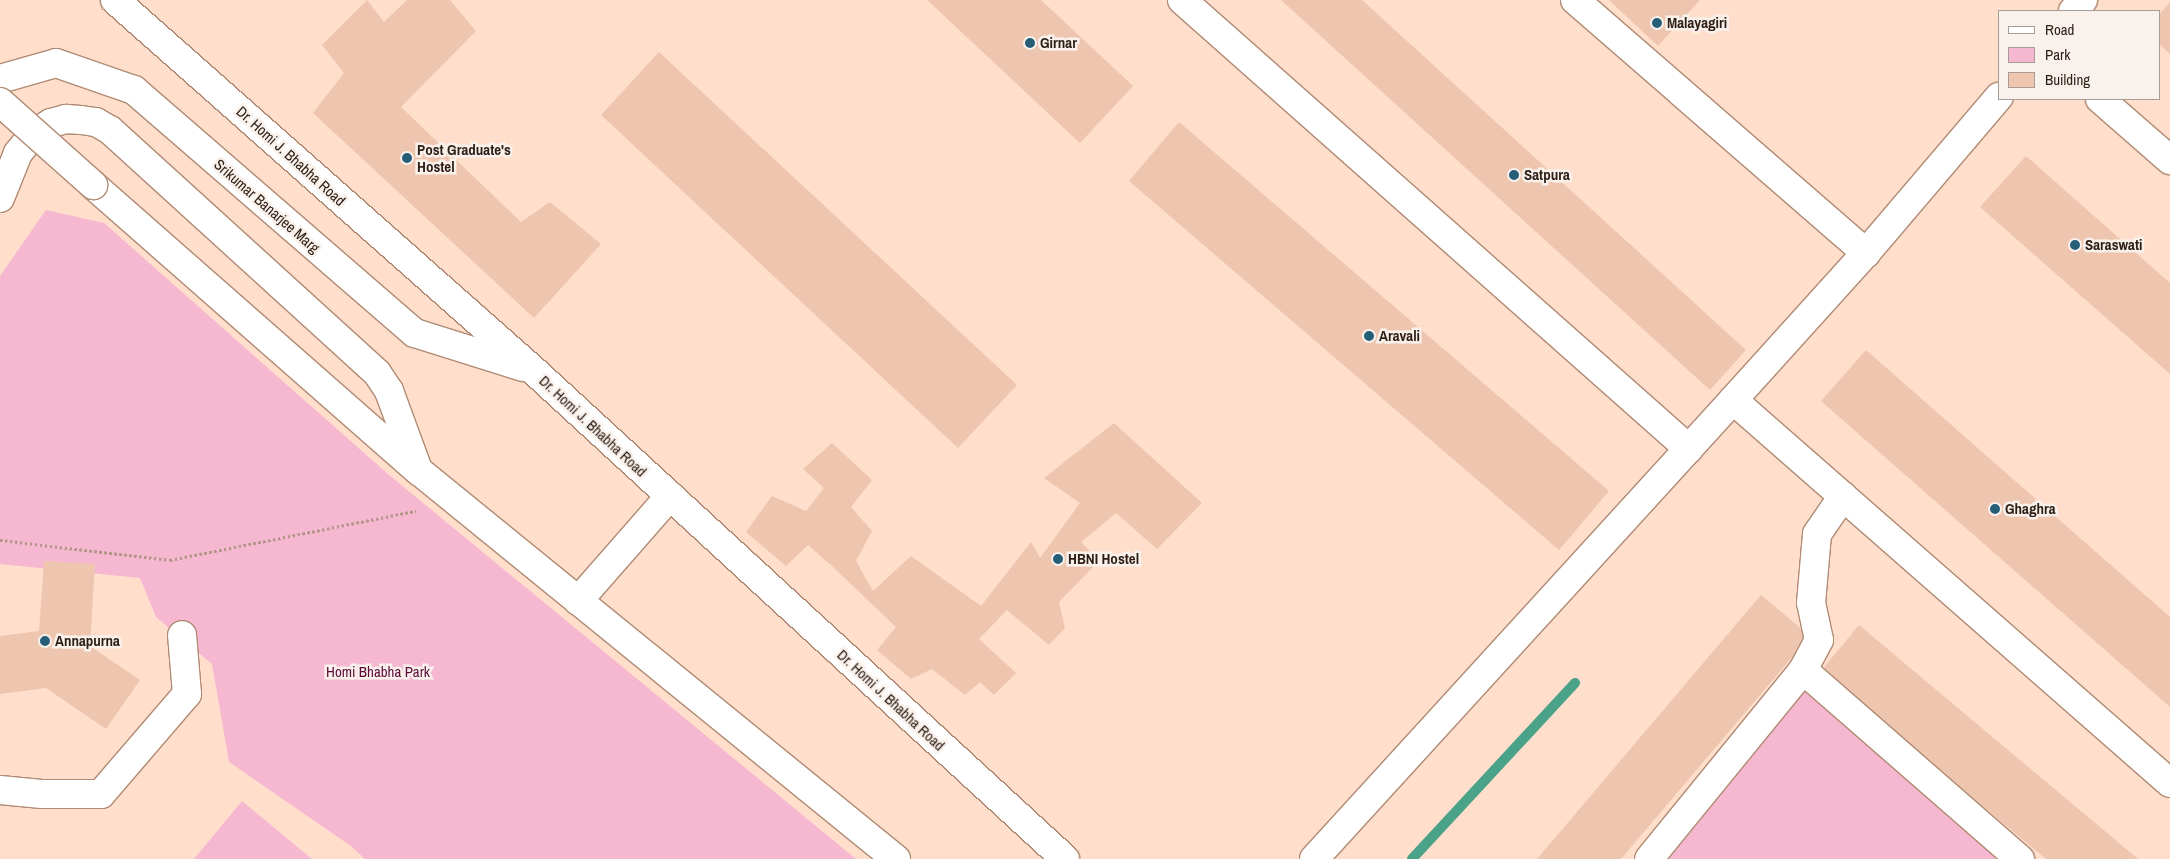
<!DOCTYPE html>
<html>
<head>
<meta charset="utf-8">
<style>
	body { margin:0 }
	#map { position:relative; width:2170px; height:859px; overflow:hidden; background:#ffdecb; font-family:"Archivo Narrow",sans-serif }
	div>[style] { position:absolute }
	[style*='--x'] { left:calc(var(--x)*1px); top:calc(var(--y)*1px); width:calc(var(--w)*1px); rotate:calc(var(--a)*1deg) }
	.green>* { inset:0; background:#f6b7d1 }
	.stream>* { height:10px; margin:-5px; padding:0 5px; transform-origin:5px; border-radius:5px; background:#4aa289 }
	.building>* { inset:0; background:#eec5ae }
	.path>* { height:3px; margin-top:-1.5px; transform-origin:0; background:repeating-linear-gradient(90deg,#b29788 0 2.5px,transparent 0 5px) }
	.roads { filter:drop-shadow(1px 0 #b08b74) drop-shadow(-1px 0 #b08b74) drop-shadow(0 1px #b08b74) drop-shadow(0 -1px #b08b74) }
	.minor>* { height:28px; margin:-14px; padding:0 14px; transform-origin:14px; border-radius:14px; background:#fff }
	.bridges { filter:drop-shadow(1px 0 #b08b74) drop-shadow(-1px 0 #b08b74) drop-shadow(0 1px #b08b74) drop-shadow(0 -1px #b08b74) }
	.minor-bridge>* { height:28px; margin:-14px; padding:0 14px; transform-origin:14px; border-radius:14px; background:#fff }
	.dots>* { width:14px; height:14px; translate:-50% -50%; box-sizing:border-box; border:2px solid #f9f1ec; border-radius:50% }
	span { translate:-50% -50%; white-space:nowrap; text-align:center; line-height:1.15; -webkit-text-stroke:5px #f9f1ec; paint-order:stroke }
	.poi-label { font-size:15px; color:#2d1e16; font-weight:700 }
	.left { translate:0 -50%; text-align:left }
	.street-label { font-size:15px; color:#2d1e16 }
	.park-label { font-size:15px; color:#5e0a3a }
	.legend { position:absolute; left:1998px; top:10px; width:162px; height:90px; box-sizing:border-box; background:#f9f1ec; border:1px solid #a79d96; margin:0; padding:6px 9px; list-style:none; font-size:15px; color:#2d1e16 }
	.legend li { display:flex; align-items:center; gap:10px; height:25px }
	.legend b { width:25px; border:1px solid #a79d96 }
</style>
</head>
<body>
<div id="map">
	<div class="green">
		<div style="clip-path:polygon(46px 210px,104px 223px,389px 475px,856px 859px,365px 859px,351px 846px,229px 762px,212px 664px,156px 617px,140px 578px,0 564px,0 276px)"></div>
		<div style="clip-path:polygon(1802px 685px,2007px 859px,1666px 859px)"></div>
		<div style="clip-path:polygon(242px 801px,312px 859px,194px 859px)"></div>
	</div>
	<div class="stream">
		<div style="--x:1412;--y:859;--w:240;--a:-47.2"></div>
	</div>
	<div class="building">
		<div style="clip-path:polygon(367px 0,384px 22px,407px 0,450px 0,476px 31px,401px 107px,521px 222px,550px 202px,601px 244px,534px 318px,313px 113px,344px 73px,322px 45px)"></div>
		<div style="clip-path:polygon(927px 0,1041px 0,1133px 86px,1080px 143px)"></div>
		<div style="clip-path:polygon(1281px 0,1362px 0,1746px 350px,1710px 390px)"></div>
		<div style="clip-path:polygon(1609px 0,1700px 0,1658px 46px)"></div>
		<div style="clip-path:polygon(2170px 2px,2170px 54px,2159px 44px,2159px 15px)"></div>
		<div style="clip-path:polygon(659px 52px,1017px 385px,958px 448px,601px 115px)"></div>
		<div style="clip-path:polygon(1179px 122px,1609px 491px,1559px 550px,1129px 181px)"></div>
		<div style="clip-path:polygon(2026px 156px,2170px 283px,2170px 374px,1980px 207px)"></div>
		<div style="clip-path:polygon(1866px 350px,2170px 617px,2170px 707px,1821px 401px)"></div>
		<div style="clip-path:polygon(1114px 423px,1202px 503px,1157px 549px,1116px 513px,1081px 542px,1099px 561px,1059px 602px,1065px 628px,1049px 645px,1007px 610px,979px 639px,1016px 673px,994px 695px,980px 682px,965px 695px,932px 669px,911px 679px,877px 650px,896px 627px,833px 567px,808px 545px,786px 566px,746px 532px,772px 496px,806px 511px,824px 488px,803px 469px,832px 443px,872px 480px,851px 507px,872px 531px,856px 561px,873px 591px,911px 556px,981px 606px,1031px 542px,1040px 558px,1080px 503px,1044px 478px)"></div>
		<div style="clip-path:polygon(44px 561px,95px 564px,90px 646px,140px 680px,106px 729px,46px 688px,0 694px,0 636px,39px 631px)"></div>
		<div style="clip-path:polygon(1761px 595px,1810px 636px,1621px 859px,1537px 859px)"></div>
		<div style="clip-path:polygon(1859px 625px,2138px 859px,2046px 859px,1821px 671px)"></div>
	</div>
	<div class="path">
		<div style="--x:0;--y:540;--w:171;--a:6.7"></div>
		<div style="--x:170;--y:560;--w:251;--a:-11.3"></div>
	</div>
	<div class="roads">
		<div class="minor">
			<div style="--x:115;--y:0;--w:557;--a:41.51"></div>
			<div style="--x:532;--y:369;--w:724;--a:42.59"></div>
			<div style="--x:1182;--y:0;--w:677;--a:41.53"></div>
			<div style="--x:1575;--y:0;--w:386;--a:41"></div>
			<div style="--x:2073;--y:11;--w:15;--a:-48"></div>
			<div style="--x:0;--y:79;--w:58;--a:-15.9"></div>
			<div style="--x:56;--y:63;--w:83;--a:19.1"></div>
			<div style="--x:134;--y:90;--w:371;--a:40.9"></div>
			<div style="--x:415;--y:333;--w:113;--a:17.5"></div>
			<div style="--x:2100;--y:99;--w:93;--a:41.1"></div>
			<div style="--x:93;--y:185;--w:434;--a:41.3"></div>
			<div style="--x:419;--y:471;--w:615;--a:39.13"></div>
			<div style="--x:0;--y:198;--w:48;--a:-68.2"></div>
			<div style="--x:18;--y:153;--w:25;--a:-50"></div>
			<div style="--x:34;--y:134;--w:20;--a:-33"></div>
			<div style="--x:51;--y:123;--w:16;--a:-15"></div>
			<div style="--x:66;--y:119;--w:15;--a:4"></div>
			<div style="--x:81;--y:120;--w:15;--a:8"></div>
			<div style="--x:96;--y:122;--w:16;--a:30"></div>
			<div style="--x:110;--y:130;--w:361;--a:42.3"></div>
			<div style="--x:377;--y:373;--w:22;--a:56"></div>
			<div style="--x:389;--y:391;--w:81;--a:69.8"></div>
			<div style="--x:1733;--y:400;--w:581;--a:41.23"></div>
			<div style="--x:578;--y:601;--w:140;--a:-48.8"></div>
			<div style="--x:1803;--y:670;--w:34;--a:-62"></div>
			<div style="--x:1819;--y:640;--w:38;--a:-102"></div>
			<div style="--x:1811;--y:603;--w:69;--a:-85"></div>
			<div style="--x:1817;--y:534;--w:46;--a:-55.6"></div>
			<div style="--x:0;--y:790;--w:42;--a:5.4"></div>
			<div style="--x:42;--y:794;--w:59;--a:0"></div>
			<div style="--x:101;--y:794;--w:132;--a:-49.3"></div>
			<div style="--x:187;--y:694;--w:59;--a:-94.8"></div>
			<div style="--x:1314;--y:859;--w:621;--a:-47.61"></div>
			<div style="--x:1733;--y:400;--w:198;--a:-47.9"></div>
			<div style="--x:1866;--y:253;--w:205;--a:-49.6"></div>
			<div style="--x:1649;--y:859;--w:244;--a:-50.8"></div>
			<div style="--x:1803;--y:670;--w:288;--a:41.1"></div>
		</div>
	</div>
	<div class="bridges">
		<div class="minor-bridge">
			<div style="--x:0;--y:102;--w:125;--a:41.7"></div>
		</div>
	</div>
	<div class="dots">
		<div style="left:1657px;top:23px;background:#265e78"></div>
		<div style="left:1030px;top:43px;background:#265e78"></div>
		<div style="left:407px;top:158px;background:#265e78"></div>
		<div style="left:1514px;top:175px;background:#265e78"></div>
		<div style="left:2075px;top:245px;background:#265e78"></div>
		<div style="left:1369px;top:336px;background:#265e78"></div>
		<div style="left:1995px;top:509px;background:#265e78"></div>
		<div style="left:1058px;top:559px;background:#265e78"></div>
		<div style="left:45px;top:641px;background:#265e78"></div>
	</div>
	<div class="poi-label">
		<span class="left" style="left:1667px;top:23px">Malayagiri</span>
		<span class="left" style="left:1040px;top:43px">Girnar</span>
		<span class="left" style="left:417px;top:158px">Post Graduate's<br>Hostel</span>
		<span class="left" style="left:1524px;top:175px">Satpura</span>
		<span class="left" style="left:2085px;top:245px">Saraswati</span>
		<span class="left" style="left:1379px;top:336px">Aravali</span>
		<span class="left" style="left:2005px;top:509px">Ghaghra</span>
		<span class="left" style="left:1068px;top:559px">HBNI Hostel</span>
		<span class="left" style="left:55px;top:641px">Annapurna</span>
	</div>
	<div class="street-label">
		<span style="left:291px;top:156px;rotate:42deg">Dr. Homi J. Bhabha Road</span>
		<span style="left:267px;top:206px;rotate:41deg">Srikumar Banarjee Marg</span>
		<span style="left:593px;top:426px;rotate:43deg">Dr. Homi J. Bhabha Road</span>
		<span style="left:891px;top:700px;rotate:43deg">Dr. Homi J. Bhabha Road</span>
	</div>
	<div class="park-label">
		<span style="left:378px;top:672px">Homi Bhabha Park</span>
	</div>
	<ul class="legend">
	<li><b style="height:6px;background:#fff"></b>Road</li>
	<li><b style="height:14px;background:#f6b7d1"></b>Park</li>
	<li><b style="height:14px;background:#eec5ae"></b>Building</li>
	</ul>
</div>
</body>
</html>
